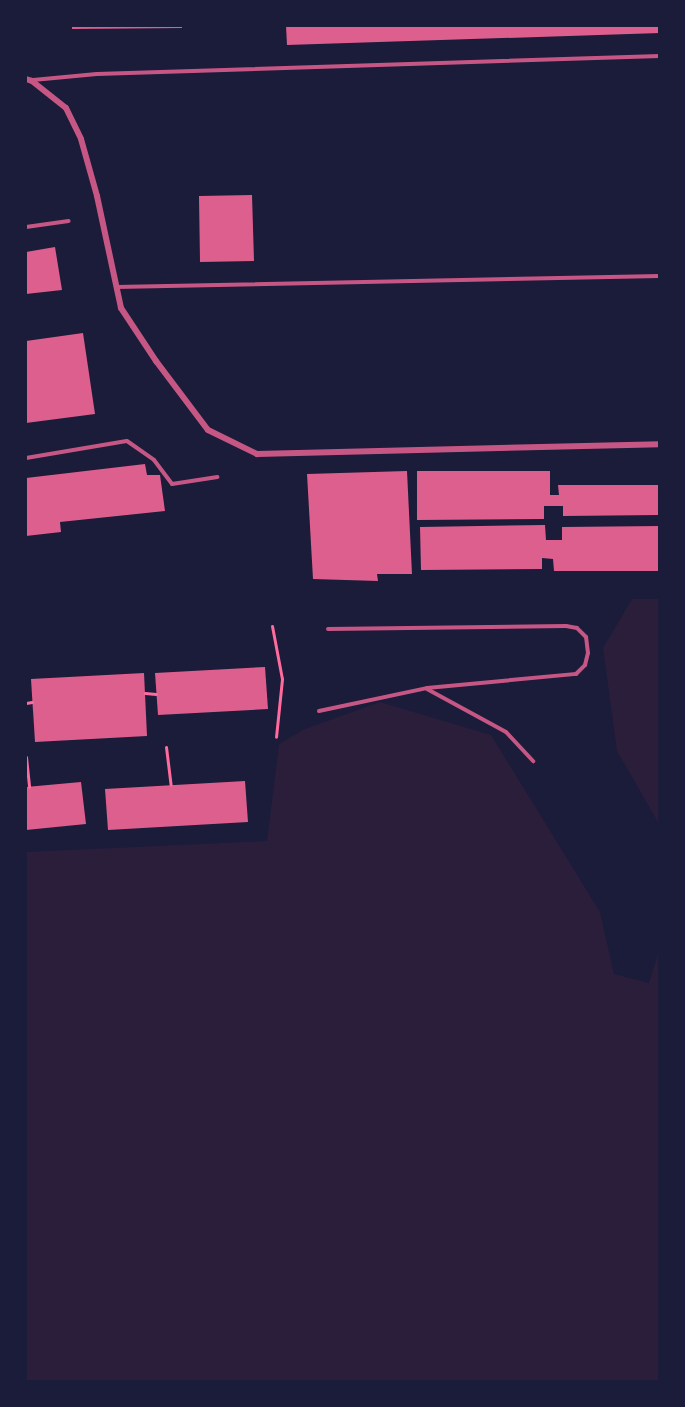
<!DOCTYPE html>
<html>
<head>
<meta charset="utf-8">
<style>
	body { margin:0 }
	#map { position:relative; width:685px; height:1407px; overflow:hidden; background:#1b1b3a; font-family:"Archivo Narrow",sans-serif }
	div>[style] { position:absolute }
	[style*='--x'] { left:calc(var(--x)*1px); top:calc(var(--y)*1px); width:calc(var(--w)*1px); rotate:calc(var(--a)*1deg) }
	.green>* { inset:0; background:#2a1e3b }
	.building>* { inset:0; background:#dd5f8e }
	.path>* { height:3px; margin:-1.5px; padding:0 1.5px; transform-origin:1.5px; border-radius:1.5px; background:#ff6b9d }
	.service>* { height:4px; margin:-2px; padding:0 2px; transform-origin:2px; border-radius:2px; background:#c65784 }
	.minor>* { height:6px; margin:-3px; padding:0 3px; transform-origin:3px; border-radius:3px; background:#c65784 }
	span { translate:-50% -50%; white-space:nowrap; text-align:center; line-height:1.15; -webkit-text-stroke:6px #1b1b3a; paint-order:stroke }
	.frame { position:absolute; inset:0; border:27px solid #1b1b3a; pointer-events:none }
</style>
</head>
<body>
<div id="map">
	<div class="green">
		<div style="clip-path:polygon(632px 599px,659px 599px,659px 824px,617px 751px,603px 648px)"></div>
		<div style="clip-path:polygon(380px 702px,491px 735px,600px 912px,614px 974px,649px 983px,659px 951px,659px 1381px,26px 1381px,26px 852px,267px 841px,279px 744px,305px 729px)"></div>
	</div>
	<div class="building">
		<div style="clip-path:polygon(72px 26px,182px 26px,182px 28px,72px 29px)"></div>
		<div style="clip-path:polygon(286px 26px,660px 26px,660px 33px,287px 45px)"></div>
		<div style="clip-path:polygon(252px 195px,254px 261px,200px 262px,199px 196px)"></div>
		<div style="clip-path:polygon(55px 247px,62px 290px,26px 294px,26px 252px)"></div>
		<div style="clip-path:polygon(83px 333px,95px 414px,26px 423px,26px 341px)"></div>
		<div style="clip-path:polygon(145px 464px,147px 475px,160px 475px,165px 511px,60px 522px,61px 532px,26px 536px,26px 478px)"></div>
		<div style="clip-path:polygon(407px 471px,412px 574px,377px 574px,378px 581px,313px 579px,307px 474px)"></div>
		<div style="clip-path:polygon(417px 471px,550px 471px,550px 495px,559px 495px,558px 485px,660px 485px,660px 515px,563px 516px,563px 506px,544px 506px,544px 519px,417px 520px)"></div>
		<div style="clip-path:polygon(545px 525px,546px 540px,562px 540px,562px 527px,660px 526px,660px 571px,554px 571px,553px 559px,542px 558px,542px 569px,421px 570px,420px 527px)"></div>
		<div style="clip-path:polygon(265px 667px,268px 709px,158px 715px,155px 673px)"></div>
		<div style="clip-path:polygon(144px 673px,147px 736px,35px 742px,31px 679px)"></div>
		<div style="clip-path:polygon(245px 781px,248px 822px,108px 830px,105px 789px)"></div>
		<div style="clip-path:polygon(81px 782px,86px 824px,26px 830px,26px 787px)"></div>
	</div>
	<div class="path">
		<div style="--x:272;--y:626;--w:54;--a:79.3"></div>
		<div style="--x:282;--y:679;--w:58;--a:95.9"></div>
		<div style="--x:145;--y:693;--w:11;--a:5"></div>
		<div style="--x:26;--y:703;--w:6;--a:-9"></div>
		<div style="--x:166;--y:747;--w:38;--a:83"></div>
		<div style="--x:26;--y:757;--w:30;--a:84"></div>
	</div>
	<div class="service">
		<div style="--x:33;--y:80;--w:64;--a:-5.4"></div>
		<div style="--x:97;--y:74;--w:563;--a:-1.83"></div>
		<div style="--x:26;--y:227;--w:43;--a:-7.9"></div>
		<div style="--x:116;--y:287;--w:544;--a:-1.16"></div>
		<div style="--x:26;--y:458;--w:102;--a:-9.6"></div>
		<div style="--x:127;--y:441;--w:33;--a:35"></div>
		<div style="--x:154;--y:460;--w:30;--a:53"></div>
		<div style="--x:172;--y:484;--w:46;--a:-8.8"></div>
		<div style="--x:427;--y:689;--w:90;--a:28.6"></div>
		<div style="--x:506;--y:732;--w:40;--a:47"></div>
		<div style="--x:319;--y:711;--w:110;--a:-12"></div>
		<div style="--x:427;--y:688;--w:150;--a:-5.4"></div>
		<div style="--x:576;--y:674;--w:13;--a:-45"></div>
		<div style="--x:585;--y:665;--w:12;--a:-76"></div>
		<div style="--x:588;--y:653;--w:16;--a:-97"></div>
		<div style="--x:586;--y:637;--w:13;--a:-135"></div>
		<div style="--x:577;--y:628;--w:11;--a:-170"></div>
		<div style="--x:566;--y:626;--w:238;--a:179.3"></div>
	</div>
	<div class="minor">
		<div style="--x:26;--y:79;--w:6;--a:18"></div>
		<div style="--x:32;--y:81;--w:43;--a:38.5"></div>
		<div style="--x:66;--y:108;--w:34;--a:64"></div>
		<div style="--x:81;--y:139;--w:59;--a:74.3"></div>
		<div style="--x:97;--y:196;--w:115;--a:77.9"></div>
		<div style="--x:121;--y:308;--w:64;--a:56.6"></div>
		<div style="--x:156;--y:361;--w:86;--a:53"></div>
		<div style="--x:208;--y:430;--w:55;--a:26.1"></div>
		<div style="--x:257;--y:454;--w:403;--a:-1.4"></div>
	</div>
	<div class="frame"></div>
</div>
</body>
</html>
